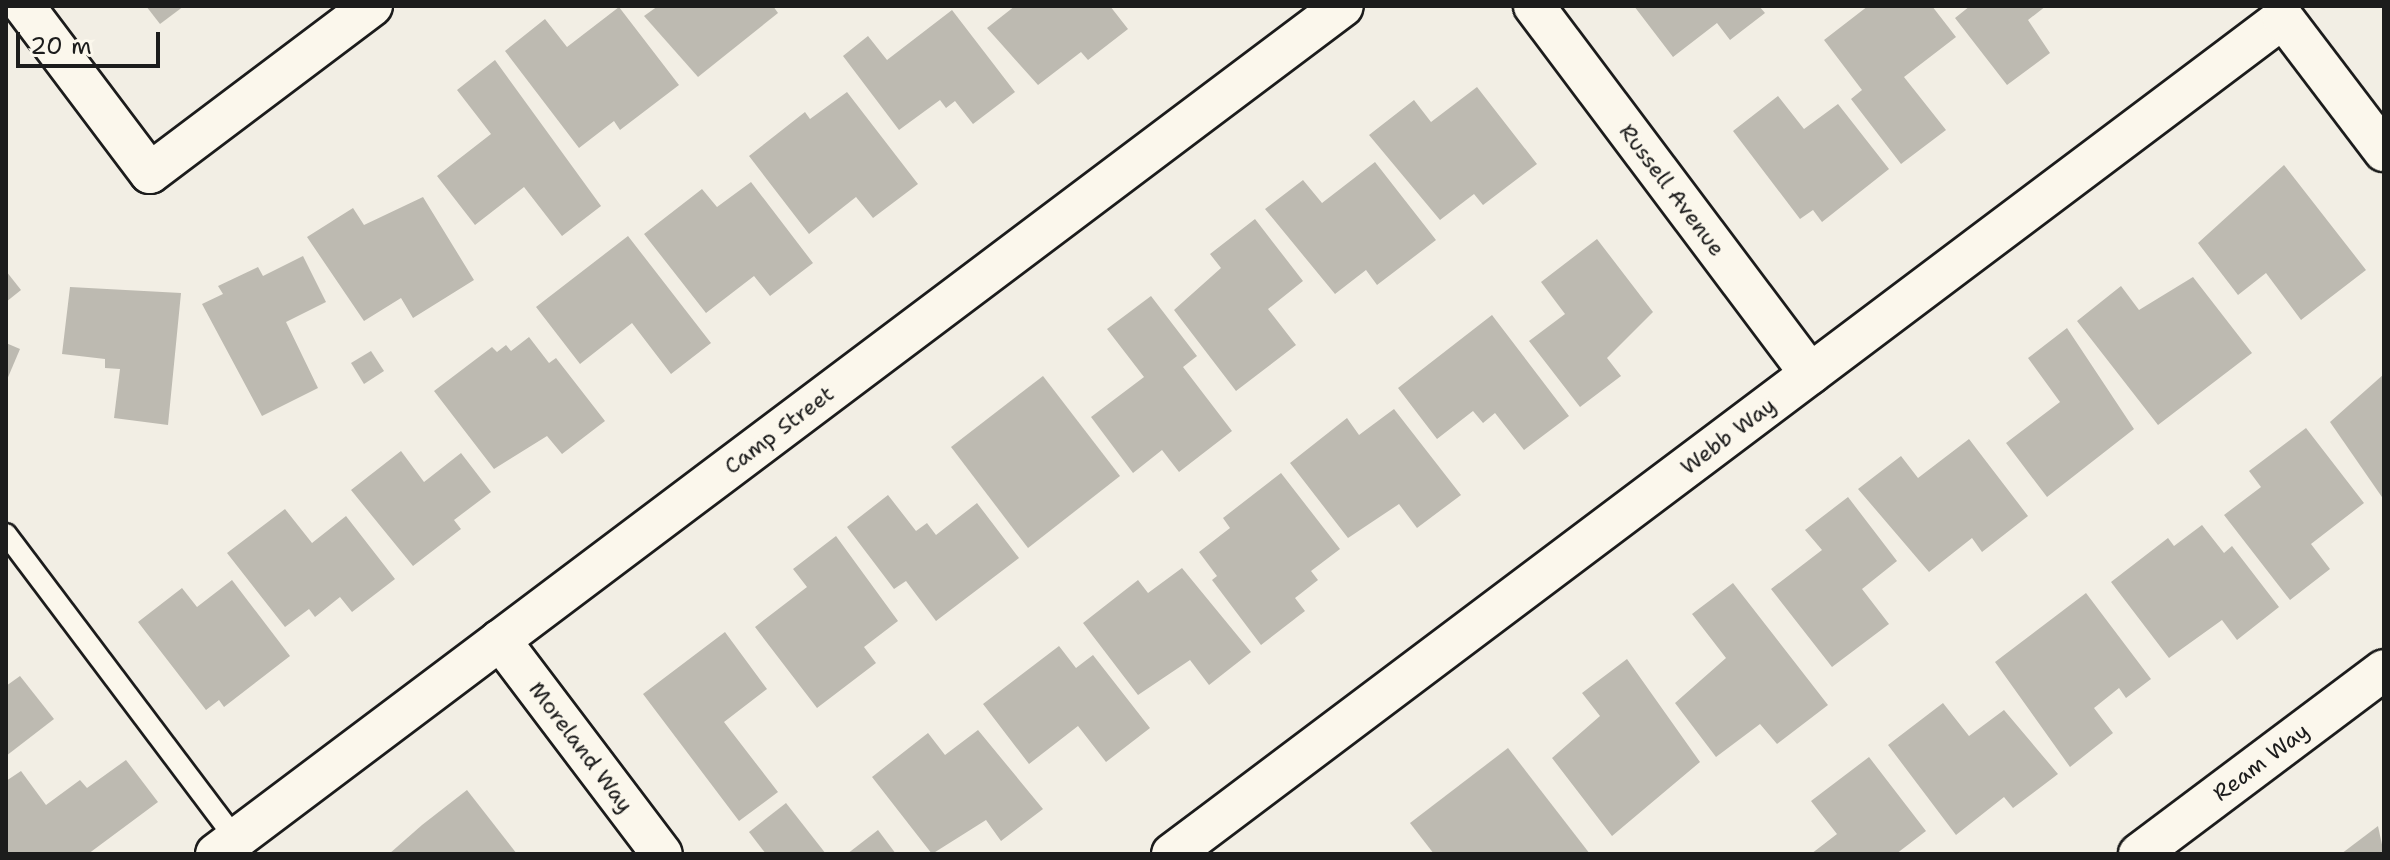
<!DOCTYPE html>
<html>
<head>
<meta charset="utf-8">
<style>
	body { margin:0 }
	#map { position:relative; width:2390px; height:860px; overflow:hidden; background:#f2eee4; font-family:"Shantell Sans",sans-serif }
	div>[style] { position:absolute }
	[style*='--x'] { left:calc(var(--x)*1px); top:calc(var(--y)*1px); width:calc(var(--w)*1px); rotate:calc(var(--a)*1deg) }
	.building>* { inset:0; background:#bdbab1 }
	.roads { filter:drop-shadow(2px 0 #1c1c1c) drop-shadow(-2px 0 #1c1c1c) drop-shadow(0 2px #1c1c1c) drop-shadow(0 -2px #1c1c1c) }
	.service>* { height:20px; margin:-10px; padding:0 10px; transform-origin:10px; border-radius:10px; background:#fbf7ec }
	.minor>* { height:40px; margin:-20px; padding:0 20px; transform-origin:20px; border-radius:20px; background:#fbf7ec }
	span { translate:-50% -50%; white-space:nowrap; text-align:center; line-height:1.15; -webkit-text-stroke:7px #fbf7ec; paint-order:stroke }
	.street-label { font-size:22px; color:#1c1c1c }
	.frame { position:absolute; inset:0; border:8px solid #1c1c1c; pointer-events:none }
	.scale { position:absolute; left:16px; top:32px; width:144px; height:36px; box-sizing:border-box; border:4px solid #1c1c1c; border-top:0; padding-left:10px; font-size:24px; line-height:28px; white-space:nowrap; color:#1c1c1c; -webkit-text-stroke:6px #fbf7ec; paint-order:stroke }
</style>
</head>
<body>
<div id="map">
	<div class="building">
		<div style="clip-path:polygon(146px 6px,184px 6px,160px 24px)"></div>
		<div style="clip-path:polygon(658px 6px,773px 6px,778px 13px,698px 77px,644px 16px)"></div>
		<div style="clip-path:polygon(1015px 6px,1110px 6px,1128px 29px,1088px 60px,1081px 52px,1038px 85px,987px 28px)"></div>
		<div style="clip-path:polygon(1634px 6px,1759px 6px,1765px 13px,1730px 40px,1717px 23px,1673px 57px)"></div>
		<div style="clip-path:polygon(1868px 6px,1932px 6px,1956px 37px,1904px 77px,1946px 130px,1901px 164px,1851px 99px,1862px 90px,1824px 40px)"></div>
		<div style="clip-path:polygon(1970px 6px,2046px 6px,2028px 20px,2050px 53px,2007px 85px,1955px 18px)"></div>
		<div style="clip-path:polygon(619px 7px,679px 85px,620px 130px,614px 121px,579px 148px,505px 51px,545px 19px,567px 47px)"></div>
		<div style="clip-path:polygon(952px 10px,1015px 92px,973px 124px,955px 101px,946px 108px,940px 100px,899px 130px,843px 56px,868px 36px,887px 60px)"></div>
		<div style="clip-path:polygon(495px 60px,601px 206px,562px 236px,524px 187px,475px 225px,437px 176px,491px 134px,457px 90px)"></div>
		<div style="clip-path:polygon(1477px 87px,1537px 164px,1483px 205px,1474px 194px,1440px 220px,1369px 135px,1414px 100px,1431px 122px)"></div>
		<div style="clip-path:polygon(847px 92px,918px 184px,873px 218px,856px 197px,809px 234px,749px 156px,805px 112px,810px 119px)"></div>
		<div style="clip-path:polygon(1778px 96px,1804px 129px,1838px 104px,1889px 169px,1822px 222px,1813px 210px,1800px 219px,1733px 131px)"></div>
		<div style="clip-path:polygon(1375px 162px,1436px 240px,1377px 285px,1366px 270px,1335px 294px,1265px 209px,1303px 180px,1322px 203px)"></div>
		<div style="clip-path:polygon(2284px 165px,2366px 270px,2301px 320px,2266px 273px,2238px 295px,2198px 243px)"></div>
		<div style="clip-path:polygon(751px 182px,813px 263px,770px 296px,754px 276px,706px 313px,644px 234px,702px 189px,717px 207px)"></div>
		<div style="clip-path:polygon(423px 197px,474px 280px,413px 318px,401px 298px,364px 321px,307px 237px,353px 208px,364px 225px)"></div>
		<div style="clip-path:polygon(1255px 219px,1303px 281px,1268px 309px,1296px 345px,1236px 391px,1174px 310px,1221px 268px,1210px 254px)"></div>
		<div style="clip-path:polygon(628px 236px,711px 343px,671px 374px,632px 323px,580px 364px,536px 307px)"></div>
		<div style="clip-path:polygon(1597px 239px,1653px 312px,1607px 358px,1621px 376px,1580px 407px,1529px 341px,1565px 314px,1541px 282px)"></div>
		<div style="clip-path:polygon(303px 256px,326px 302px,286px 322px,318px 388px,262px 416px,202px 304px,223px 294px,218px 286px,258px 267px,263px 276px)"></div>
		<div style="clip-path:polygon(6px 271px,21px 290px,6px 302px)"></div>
		<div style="clip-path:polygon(2193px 277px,2252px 353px,2158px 425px,2077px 321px,2121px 286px,2139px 310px)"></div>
		<div style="clip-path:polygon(70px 287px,181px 293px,168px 425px,114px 418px,120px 369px,105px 368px,105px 359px,62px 354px)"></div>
		<div style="clip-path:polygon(1151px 296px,1197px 356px,1183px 367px,1232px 431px,1179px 472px,1162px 450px,1133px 473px,1091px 417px,1144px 377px,1107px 329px)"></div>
		<div style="clip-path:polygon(1492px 315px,1569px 416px,1524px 450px,1495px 413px,1483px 423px,1473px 411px,1437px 439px,1398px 388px)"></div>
		<div style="clip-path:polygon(2067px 328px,2134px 429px,2047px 497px,2006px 443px,2060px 402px,2028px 358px)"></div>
		<div style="clip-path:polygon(529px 337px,549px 363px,556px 358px,605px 421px,562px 454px,547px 436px,494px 469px,434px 391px,492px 347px,497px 352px,506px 345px,511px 351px)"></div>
		<div style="clip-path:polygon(6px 343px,20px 349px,6px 382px)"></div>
		<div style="clip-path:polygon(371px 351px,384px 371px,364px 384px,351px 363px)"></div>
		<div style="clip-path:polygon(2384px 374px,2384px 500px,2330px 422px)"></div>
		<div style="clip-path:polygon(1043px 376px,1120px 476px,1028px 548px,951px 447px)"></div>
		<div style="clip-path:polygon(1394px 409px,1461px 495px,1417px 528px,1399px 504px,1348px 538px,1290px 463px,1347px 418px,1359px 435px)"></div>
		<div style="clip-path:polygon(2306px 428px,2364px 503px,2311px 544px,2330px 569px,2290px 600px,2224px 515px,2261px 487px,2249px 471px)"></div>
		<div style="clip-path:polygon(1969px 439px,2028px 516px,1982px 552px,1972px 538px,1929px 572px,1858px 489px,1901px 456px,1918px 478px)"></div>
		<div style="clip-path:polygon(401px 451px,424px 482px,461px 453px,491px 492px,454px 520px,461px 529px,413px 566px,351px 490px)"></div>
		<div style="clip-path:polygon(1281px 473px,1340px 549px,1311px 571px,1318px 580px,1295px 598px,1305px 611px,1261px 645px,1212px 580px,1217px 576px,1199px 552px,1230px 528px,1223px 518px)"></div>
		<div style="clip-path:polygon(888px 495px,916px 531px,927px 523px,936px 535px,977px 503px,1019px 558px,936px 621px,906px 581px,894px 589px,847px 527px)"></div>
		<div style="clip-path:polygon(1848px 497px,1897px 561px,1862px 589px,1889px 624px,1832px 667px,1771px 589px,1822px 550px,1805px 530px)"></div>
		<div style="clip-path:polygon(285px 509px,312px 543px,346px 516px,395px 579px,352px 612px,340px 597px,315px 617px,309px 609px,285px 627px,227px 553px)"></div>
		<div style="clip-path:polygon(2202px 525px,2224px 553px,2232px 546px,2279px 607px,2237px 640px,2222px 620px,2169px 658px,2111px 582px,2168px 538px,2174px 546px)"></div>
		<div style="clip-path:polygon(836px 536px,898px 621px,864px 647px,876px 663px,817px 708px,755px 627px,807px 587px,793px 569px)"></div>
		<div style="clip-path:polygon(1182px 568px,1251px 652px,1209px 685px,1190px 660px,1138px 695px,1083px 623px,1138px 580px,1148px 593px)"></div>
		<div style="clip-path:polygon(232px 580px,290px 656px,224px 707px,219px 700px,206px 710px,138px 622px,182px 588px,197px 607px)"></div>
		<div style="clip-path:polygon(1733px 583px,1828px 705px,1777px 744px,1760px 724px,1716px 757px,1675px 703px,1726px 658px,1692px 614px)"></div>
		<div style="clip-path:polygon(2086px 593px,2151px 679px,2126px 698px,2119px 688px,2094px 708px,2113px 733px,2070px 767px,1995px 662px)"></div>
		<div style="clip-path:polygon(725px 632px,767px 689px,724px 722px,778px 792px,739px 821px,643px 694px)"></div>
		<div style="clip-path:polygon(1059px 646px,1076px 668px,1093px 655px,1150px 728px,1106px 762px,1078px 726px,1029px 764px,983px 704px)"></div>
		<div style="clip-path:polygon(1627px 659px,1700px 762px,1612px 836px,1552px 758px,1600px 716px,1582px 693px)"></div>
		<div style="clip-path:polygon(20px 676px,54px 719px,6px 756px,6px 686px)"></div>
		<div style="clip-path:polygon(1943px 703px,1969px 736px,2004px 710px,2058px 774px,2013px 808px,2004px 797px,1956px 835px,1888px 745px)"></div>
		<div style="clip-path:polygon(978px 730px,1043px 809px,1001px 841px,986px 820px,932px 854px,872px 777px,928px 733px,945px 755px)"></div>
		<div style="clip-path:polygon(1508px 748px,1590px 854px,1434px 854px,1410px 823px)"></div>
		<div style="clip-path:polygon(1869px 757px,1926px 831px,1896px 854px,1811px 854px,1837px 834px,1811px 801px)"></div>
		<div style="clip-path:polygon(126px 760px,158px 802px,88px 854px,6px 854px,6px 781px,21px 771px,46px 805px,80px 780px,87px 788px)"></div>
		<div style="clip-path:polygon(467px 790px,517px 854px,389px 854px,422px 825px)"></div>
		<div style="clip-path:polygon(786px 803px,826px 854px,766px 854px,749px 832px)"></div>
		<div style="clip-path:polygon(2378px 826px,2384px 854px,2341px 854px)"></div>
		<div style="clip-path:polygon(878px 830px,896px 854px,847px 854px)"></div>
	</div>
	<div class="roads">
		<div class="service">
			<div style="--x:6;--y:534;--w:388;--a:53"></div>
		</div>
		<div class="minor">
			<div style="--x:24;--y:6;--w:209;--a:53"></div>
			<div style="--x:150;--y:173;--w:278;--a:-37"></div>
			<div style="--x:1534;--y:6;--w:460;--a:53.1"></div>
			<div style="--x:500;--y:640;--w:268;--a:52.9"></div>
			<div style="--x:216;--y:854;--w:1410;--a:-36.96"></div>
			<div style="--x:1172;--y:854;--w:1390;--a:-36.96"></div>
			<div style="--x:2283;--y:18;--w:167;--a:52.8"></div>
			<div style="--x:2139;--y:854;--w:306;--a:-36.9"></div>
		</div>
	</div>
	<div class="street-label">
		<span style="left:1672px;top:190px;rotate:53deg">Russell Avenue</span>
		<span style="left:779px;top:430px;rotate:-37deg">Camp Street</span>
		<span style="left:1728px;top:436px;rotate:-37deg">Webb Way</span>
		<span style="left:581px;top:747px;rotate:53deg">Moreland Way</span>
		<span style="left:2261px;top:762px;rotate:-37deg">Ream Way</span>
	</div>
	<div class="frame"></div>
	<div class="scale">20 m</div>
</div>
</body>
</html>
